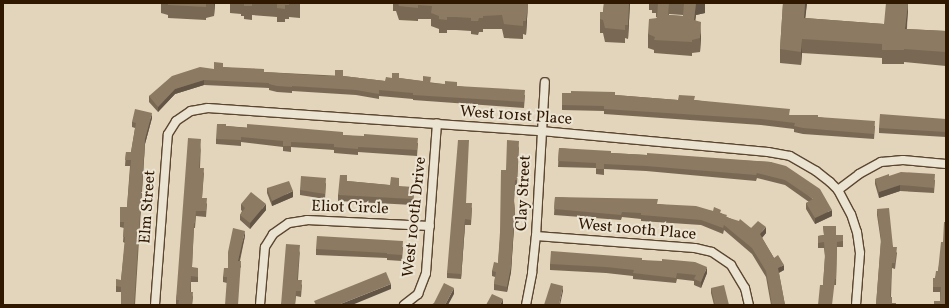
<!DOCTYPE html>
<html>
<head>
<meta charset="utf-8">
<style>
	body { margin:0 }
	#map { position:relative; width:949px; height:308px; overflow:hidden; background:#e2d5bc; font-family:Vollkorn,serif }
	div>[style] { position:absolute }
	[style*='--x'] { left:calc(var(--x)*1px); top:calc(var(--y)*1px); width:calc(var(--w)*1px); rotate:calc(var(--a)*1deg) }
	.roads { filter:drop-shadow(1px 0 #5c462f) drop-shadow(-1px 0 #5c462f) drop-shadow(0 1px #5c462f) drop-shadow(0 -1px #5c462f) }
	.minor>* { height:8px; margin:-4px; padding:0 4px; transform-origin:4px; border-radius:4px; background:#ece4d3 }
	.wall>* { inset:0; background:#796954 }
	.shaded-wall>* { inset:0; background:#635545 }
	.building>* { inset:0; background:#8d7a62 }
	span { translate:-50% -50%; white-space:nowrap; text-align:center; line-height:1.15; -webkit-text-stroke:4px #ece4d3; paint-order:stroke }
	.street-label { font-size:16px; color:#301700 }
	.frame { position:absolute; inset:0; border:4px solid #301700; pointer-events:none }
</style>
</head>
<body>
<div id="map">
	<div class="roads">
		<div class="minor">
			<div style="--x:838;--y:190;--w:26;--a:-37"></div>
			<div style="--x:859;--y:174;--w:25;--a:-29"></div>
			<div style="--x:881;--y:162;--w:22;--a:-5"></div>
			<div style="--x:903;--y:160;--w:43;--a:5.3"></div>
			<div style="--x:536;--y:236;--w:159;--a:4.3"></div>
			<div style="--x:695;--y:248;--w:17;--a:13"></div>
			<div style="--x:712;--y:252;--w:23;--a:34"></div>
			<div style="--x:731;--y:265;--w:27;--a:59"></div>
			<div style="--x:745;--y:288;--w:17;--a:77"></div>
			<div style="--x:155;--y:305;--w:171;--a:-85.7"></div>
			<div style="--x:168;--y:134;--w:15;--a:-58"></div>
			<div style="--x:176;--y:121;--w:18;--a:-34"></div>
			<div style="--x:191;--y:111;--w:17;--a:-10"></div>
			<div style="--x:208;--y:108;--w:334;--a:4"></div>
			<div style="--x:541;--y:131;--w:228;--a:5.3"></div>
			<div style="--x:768;--y:152;--w:22;--a:10"></div>
			<div style="--x:790;--y:156;--w:30;--a:30"></div>
			<div style="--x:816;--y:171;--w:18;--a:38"></div>
			<div style="--x:830;--y:182;--w:11;--a:45"></div>
			<div style="--x:838;--y:190;--w:27;--a:62"></div>
			<div style="--x:851;--y:214;--w:19;--a:72"></div>
			<div style="--x:857;--y:232;--w:21;--a:82"></div>
			<div style="--x:860;--y:253;--w:52;--a:94.4"></div>
			<div style="--x:260;--y:305;--w:58;--a:-85.1"></div>
			<div style="--x:265;--y:247;--w:15;--a:-58"></div>
			<div style="--x:273;--y:234;--w:19;--a:-35"></div>
			<div style="--x:289;--y:223;--w:18;--a:-9"></div>
			<div style="--x:307;--y:220;--w:123;--a:2.8"></div>
			<div style="--x:404;--y:305;--w:18;--a:-38"></div>
			<div style="--x:418;--y:294;--w:22;--a:-69"></div>
			<div style="--x:426;--y:273;--w:150;--a:-85.8"></div>
			<div style="--x:526;--y:305;--w:33;--a:-79"></div>
			<div style="--x:532;--y:273;--w:37;--a:-84"></div>
			<div style="--x:536;--y:236;--w:154;--a:-86.7"></div>
		</div>
	</div>
	<div class="wall">
		<div style="clip-path:polygon(161px 3px,215px 3px,214px 16px,206px 18px,206px 20px,168px 18px,168px 15px,161px 13px)"></div>
		<div style="clip-path:polygon(230px 3px,300px 3px,300px 18px,289px 17px,289px 19px,285px 19px,285px 22px,277px 22px,277px 17px,252px 15px,252px 20px,244px 19px,244px 16px,241px 16px,241px 14px,230px 13px)"></div>
		<div style="clip-path:polygon(393px 3px,489px 3px,502px 4px,502px 3px,528px 3px,526px 35px,523px 34px,523px 39px,504px 38px,502px 29px,483px 29px,483px 32px,479px 32px,478px 35px,471px 34px,471px 31px,456px 30px,447px 30px,447px 33px,439px 33px,439px 29px,431px 26px,431px 19px,418px 19px,418px 21px,399px 20px,396px 11px,393px 11px)"></div>
		<div style="clip-path:polygon(604px 3px,634px 3px,634px 4px,630px 3px,628px 39px,625px 38px,625px 43px,605px 42px,603px 33px,600px 33px,600px 19px,603px 12px)"></div>
		<div style="clip-path:polygon(evenodd,649px 3px,705px 3px,705px 13px,696px 15px,695px 20px,701px 36px,700px 52px,692px 53px,692px 56px,654px 53px,654px 50px,648px 48px,648px 34px,657px 17px,656px 17px,656px 13px,652px 13px,652px 10px,649px 10px,649px 3px,669px 14px,683px 15px,683px 16px,669px 15px,669px 14px)"></div>
		<div style="clip-path:polygon(783px 3px,807px 3px,805px 18px,884px 24px,908px 3px,907px 29px,946px 31px,946px 66px,904px 62px,904px 64px,882px 64px,882px 58px,802px 53px,801px 65px,780px 63px,780px 49px)"></div>
		<div style="clip-path:polygon(223px 67px,264px 72px,343px 76px,385px 81px,399px 78px,457px 86px,525px 95px,524px 108px,413px 100px,413px 99px,379px 96px,379px 99px,356px 95px,292px 91px,292px 93px,277px 92px,269px 90px,269px 88px,204px 85px,175px 94px,158px 112px,149px 102px,149px 96px,214px 69px)"></div>
		<div style="clip-path:polygon(562px 93px,615px 95px,678px 100px,695px 100px,790px 115px,818px 117px,875px 126px,874px 139px,803px 134px,794px 132px,794px 129px,761px 125px,604px 114px,604px 111px,562px 110px)"></div>
		<div style="clip-path:polygon(152px 118px,145px 144px,135px 305px,121px 305px,121px 292px,116px 292px,116px 286px,121px 280px,125px 243px,123px 242px,124px 228px,120px 227px,120px 222px,127px 207px,130px 166px,125px 166px,126px 152px,131px 152px,135px 128px,132px 127px,132px 122px)"></div>
		<div style="clip-path:polygon(946px 119px,946px 137px,879px 133px,879px 128px)"></div>
		<div style="clip-path:polygon(226px 126px,343px 135px,418px 143px,417px 156px,358px 152px,358px 155px,334px 153px,334px 150px,291px 147px,291px 152px,283px 151px,283px 147px,241px 142px,241px 146px,216px 144px,216px 139px)"></div>
		<div style="clip-path:polygon(201px 144px,200px 168px,204px 173px,202px 198px,207px 204px,206px 217px,196px 216px,195px 228px,194px 228px,192px 267px,198px 273px,198px 282px,191px 282px,191px 292px,193px 297px,192px 305px,176px 305px,176px 300px)"></div>
		<div style="clip-path:polygon(519px 146px,517px 185px,515px 185px,514px 202px,515px 214px,511px 272px,507px 292px,494px 290px,494px 284px,495px 277px,492px 276px,492px 271px,498px 263px,506px 170px)"></div>
		<div style="clip-path:polygon(559px 148px,611px 153px,771px 162px,832px 216px,815px 224px,806px 209px,806px 203px,809px 202px,785px 185px,757px 178px,756px 181px,646px 171px,604px 169px,604px 175px,596px 174px,596px 168px,558px 167px)"></div>
		<div style="clip-path:polygon(889px 176px,935px 180px,934px 193px,900px 191px,879px 198px,875px 184px,875px 179px)"></div>
		<div style="clip-path:polygon(347px 181px,399px 186px,414px 193px,413px 205px,338px 201px,338px 195px)"></div>
		<div style="clip-path:polygon(326px 183px,325px 199px,300px 195px,300px 190px)"></div>
		<div style="clip-path:polygon(267px 188px,293px 197px,272px 206px,267px 193px)"></div>
		<div style="clip-path:polygon(555px 197px,658px 204px,713px 211px,721px 213px,727px 217px,751px 228px,766px 233px,762px 238px,774px 258px,784px 270px,779px 273px,785px 305px,771px 305px,766px 277px,752px 254px,724px 230px,723px 234px,701px 225px,641px 221px,641px 219px,622px 217px,621px 220px,554px 215px)"></div>
		<div style="clip-path:polygon(467px 203px,472px 208px,471px 225px,465px 225px,461px 279px,447px 278px,447px 273px)"></div>
		<div style="clip-path:polygon(241px 204px,266px 210px,250px 229px,240px 220px,240px 215px,242px 211px,241px 210px)"></div>
		<div style="clip-path:polygon(877px 209px,893px 247px,897px 253px,895px 269px,892px 268px,891px 297px,892px 303px,876px 305px,881px 242px,877px 215px)"></div>
		<div style="clip-path:polygon(823px 226px,836px 235px,843px 235px,843px 247px,837px 247px,836px 285px,823px 285px,825px 257px,824px 248px,818px 248px,818px 236px,824px 235px)"></div>
		<div style="clip-path:polygon(245px 236px,240px 261px,241px 267px,227px 283px,223px 282px,223px 277px)"></div>
		<div style="clip-path:polygon(943px 242px,946px 305px,940px 301px,940px 292px,933px 292px,933px 278px,935px 278px,938px 271px)"></div>
		<div style="clip-path:polygon(403px 247px,402px 261px,387px 260px,387px 258px,316px 255px,316px 249px)"></div>
		<div style="clip-path:polygon(300px 250px,298px 280px,302px 285px,301px 297px,296px 296px,295px 305px,281px 305px)"></div>
		<div style="clip-path:polygon(642px 260px,707px 273px,701px 288px,694px 285px,694px 281px,677px 279px,676px 283px,633px 279px,633px 276px,606px 273px,550px 270px,550px 264px)"></div>
		<div style="clip-path:polygon(711px 288px,729px 305px,714px 305px,711px 293px)"></div>
	</div>
	<div class="shaded-wall">
		<div style="clip-path:polygon(214px 3px,215px 3px,214px 16px)"></div>
		<div style="clip-path:polygon(528px 3px,526px 35px,526px 21px)"></div>
		<div style="clip-path:polygon(629px 3px,630px 3px,628px 39px,628px 25px)"></div>
		<div style="clip-path:polygon(696px 3px,705px 3px,705px 13px,696px 15px,694px 34px,694px 20px)"></div>
		<div style="clip-path:polygon(805px 3px,807px 3px,804px 31px,804px 18px)"></div>
		<div style="clip-path:polygon(908px 3px,908px 12px,905px 42px,905px 29px)"></div>
		<div style="clip-path:polygon(701px 22px,701px 36px,700px 52px,700px 38px)"></div>
		<div style="clip-path:polygon(802px 39px,802px 53px,801px 65px,801px 52px)"></div>
		<div style="clip-path:polygon(204px 80px,204px 85px,175px 94px,158px 112px,158px 107px,175px 89px)"></div>
		<div style="clip-path:polygon(152px 113px,152px 118px,145px 144px,134px 305px,145px 139px)"></div>
		<div style="clip-path:polygon(900px 185px,900px 191px,879px 198px,879px 192px)"></div>
		<div style="clip-path:polygon(293px 191px,293px 197px,272px 206px,272px 201px)"></div>
		<div style="clip-path:polygon(266px 204px,266px 210px,250px 229px,250px 223px)"></div>
		<div style="clip-path:polygon(515px 209px,511px 272px,507px 292px,507px 287px)"></div>
		<div style="clip-path:polygon(832px 210px,832px 216px,815px 224px,815px 218px)"></div>
		<div style="clip-path:polygon(465px 219px,465px 225px,461px 279px,461px 274px)"></div>
		<div style="clip-path:polygon(766px 227px,766px 233px,760px 240px,760px 234px)"></div>
		<div style="clip-path:polygon(245px 231px,245px 236px,238px 266px,238px 261px)"></div>
		<div style="clip-path:polygon(784px 265px,784px 270px,778px 273px,778px 268px)"></div>
		<div style="clip-path:polygon(707px 267px,707px 273px,701px 288px,701px 282px)"></div>
		<div style="clip-path:polygon(391px 284px,391px 289px,352px 305px,338px 305px)"></div>
		<div style="clip-path:polygon(563px 286px,563px 291px,560px 305px,559px 305px)"></div>
		<div style="clip-path:polygon(454px 288px,454px 294px,448px 305px,445px 305px)"></div>
		<div style="clip-path:polygon(503px 299px,503px 305px,500px 305px)"></div>
	</div>
	<div class="building">
		<div style="clip-path:polygon(168px 3px,212px 3px,206px 4px,206px 7px,168px 5px)"></div>
		<div style="clip-path:polygon(244px 3px,252px 3px,252px 6px,244px 6px)"></div>
		<div style="clip-path:polygon(266px 3px,300px 3px,300px 4px,289px 4px,289px 5px,285px 5px,285px 9px,277px 8px,277px 4px)"></div>
		<div style="clip-path:polygon(398px 3px,488px 3px,502px 4px,502px 3px,528px 3px,526px 21px,523px 21px,523px 26px,504px 24px,502px 15px,483px 16px,483px 18px,479px 18px,478px 21px,471px 21px,471px 18px,456px 17px,447px 17px,447px 20px,439px 19px,439px 16px,431px 13px,432px 6px,418px 5px,418px 8px,399px 6px)"></div>
		<div style="clip-path:polygon(604px 3px,629px 3px,628px 25px,625px 25px,625px 30px,605px 28px,603px 20px,600px 19px,600px 12px,603px 12px)"></div>
		<div style="clip-path:polygon(657px 3px,669px 3px,668px 15px,683px 16px,684px 3px,696px 3px,694px 20px,701px 22px,700px 38px,692px 40px,692px 42px,654px 40px,655px 37px,648px 34px,649px 19px,657px 18px,658px 3px)"></div>
		<div style="clip-path:polygon(783px 3px,805px 3px,804px 18px,884px 24px,886px 3px,908px 3px,905px 29px,946px 31px,946px 52px,904px 49px,904px 50px,882px 50px,882px 44px,802px 39px,801px 52px,780px 49px)"></div>
		<div style="clip-path:polygon(214px 62px,223px 63px,223px 67px,264px 69px,264px 72px,326px 76px,335px 76px,335px 70px,343px 70px,343px 76px,385px 81px,386px 77px,392px 78px,392px 73px,399px 73px,399px 78px,423px 81px,423px 76px,431px 77px,430px 83px,445px 84px,445px 81px,457px 82px,457px 86px,525px 90px,524px 102px,413px 95px,413px 93px,379px 90px,379px 94px,356px 90px,292px 86px,292px 87px,277px 86px,269px 84px,269px 83px,204px 80px,175px 89px,158px 107px,149px 96px,172px 76px,200px 67px,214px 69px)"></div>
		<div style="clip-path:polygon(571px 91px,615px 92px,615px 95px,678px 100px,679px 95px,695px 96px,694px 100px,790px 109px,789px 115px,818px 115px,818px 117px,875px 121px,874px 134px,803px 128px,794px 126px,795px 123px,761px 119px,604px 109px,604px 106px,562px 105px,562px 93px,571px 93px)"></div>
		<div style="clip-path:polygon(135px 109px,152px 113px,145px 139px,134px 305px,121px 305px,121px 287px,116px 286px,116px 279px,121px 280px,125px 237px,123px 237px,124px 222px,120px 222px,120px 207px,127px 207px,131px 160px,125px 160px,126px 152px,131px 152px,136px 123px,132px 122px)"></div>
		<div style="clip-path:polygon(880px 114px,946px 119px,946px 132px,879px 128px)"></div>
		<div style="clip-path:polygon(217px 124px,226px 124px,226px 126px,247px 128px,247px 124px,272px 126px,343px 132px,343px 135px,364px 136px,364px 134px,418px 138px,417px 150px,358px 147px,358px 149px,334px 147px,334px 144px,291px 142px,291px 146px,283px 146px,283px 141px,241px 137px,241px 140px,216px 139px)"></div>
		<div style="clip-path:polygon(188px 138px,201px 139px,199px 168px,204px 168px,202px 198px,207px 198px,206px 211px,196px 211px,195px 223px,194px 223px,192px 267px,198px 268px,198px 277px,191px 276px,190px 292px,193px 292px,192px 305px,178px 305px,179px 300px,176px 300px)"></div>
		<div style="clip-path:polygon(458px 140px,469px 140px,466px 203px,472px 203px,471px 220px,465px 219px,461px 274px,447px 273px)"></div>
		<div style="clip-path:polygon(507px 140px,519px 141px,517px 180px,515px 180px,514px 200px,515px 209px,511px 267px,507px 287px,494px 284px,496px 272px,492px 271px,494px 262px,498px 263px,500px 232px,501px 170px,506px 170px)"></div>
		<div style="clip-path:polygon(559px 148px,611px 151px,611px 153px,647px 155px,647px 153px,771px 162px,786px 166px,820px 189px,832px 210px,815px 218px,806px 203px,813px 199px,785px 180px,757px 173px,756px 175px,646px 166px,604px 164px,604px 169px,596px 169px,596px 163px,558px 161px)"></div>
		<div style="clip-path:polygon(901px 172px,935px 174px,934px 188px,900px 185px,879px 192px,875px 179px,889px 174px,889px 176px)"></div>
		<div style="clip-path:polygon(340px 175px,347px 175px,347px 181px,390px 185px,391px 177px,399px 178px,399px 186px,414px 187px,413px 199px,338px 195px)"></div>
		<div style="clip-path:polygon(301px 176px,326px 178px,325px 194px,300px 190px)"></div>
		<div style="clip-path:polygon(289px 181px,293px 191px,272px 201px,267px 188px)"></div>
		<div style="clip-path:polygon(946px 183px,946px 305px,934px 305px,934px 301px,940px 301px,941px 287px,933px 287px,933px 278px,935px 278px,936px 271px,938px 271px,941px 242px,943px 242px,944px 222px,945px 222px)"></div>
		<div style="clip-path:polygon(251px 192px,266px 204px,250px 223px,240px 215px,245px 208px,241px 204px)"></div>
		<div style="clip-path:polygon(555px 197px,658px 199px,657px 204px,696px 206px,713px 211px,714px 207px,721px 210px,720px 213px,727px 215px,726px 217px,739px 221px,740px 219px,751px 228px,758px 221px,766px 227px,760px 234px,774px 258px,778px 255px,784px 265px,778px 268px,785px 305px,772px 305px,766px 271px,752px 248px,724px 225px,723px 228px,701px 220px,641px 215px,641px 213px,622px 212px,621px 215px,554px 209px)"></div>
		<div style="clip-path:polygon(889px 208px,893px 247px,897px 247px,895px 263px,892px 263px,890px 297px,892px 297px,892px 303px,896px 303px,896px 305px,876px 305px,881px 239px,877px 209px)"></div>
		<div style="clip-path:polygon(823px 226px,836px 226px,836px 235px,843px 235px,843px 241px,837px 242px,836px 279px,835px 279px,832px 305px,818px 305px,820px 285px,823px 285px,825px 255px,824px 242px,818px 243px,818px 236px,824px 235px)"></div>
		<div style="clip-path:polygon(233px 228px,245px 231px,238px 261px,241px 261px,238px 305px,225px 305px,227px 277px,223px 277px,224px 268px,228px 268px,228px 252px)"></div>
		<div style="clip-path:polygon(317px 236px,403px 241px,402px 255px,387px 254px,387px 253px,316px 249px)"></div>
		<div style="clip-path:polygon(286px 244px,300px 245px,297px 280px,302px 280px,301px 291px,296px 291px,295px 305px,281px 305px)"></div>
		<div style="clip-path:polygon(551px 251px,642px 258px,642px 260px,662px 261px,662px 259px,695px 262px,707px 267px,701px 282px,694px 279px,696px 275px,677px 273px,676px 278px,633px 273px,634px 270px,606px 267px,550px 264px)"></div>
		<div style="clip-path:polygon(386px 272px,391px 284px,338px 305px,316px 305px,314px 301px)"></div>
		<div style="clip-path:polygon(444px 283px,454px 288px,445px 305px,431px 305px,434px 303px)"></div>
		<div style="clip-path:polygon(551px 283px,563px 286px,559px 305px,544px 305px)"></div>
		<div style="clip-path:polygon(724px 285px,729px 305px,715px 305px,711px 288px)"></div>
		<div style="clip-path:polygon(492px 294px,503px 299px,500px 305px,486px 305px)"></div>
	</div>
	<div class="street-label">
		<span style="left:516px;top:116px;rotate:4deg">West 101st Place</span>
		<span style="left:524px;top:193px;rotate:-87deg">Clay Street</span>
		<span style="left:148px;top:207px;rotate:-86deg">Elm Street</span>
		<span style="left:350px;top:208px;rotate:2deg">Eliot Circle</span>
		<span style="left:415px;top:217px;rotate:-84deg">West 100th Drive</span>
		<span style="left:637px;top:230px;rotate:5deg">West 100th Place</span>
	</div>
	<div class="frame"></div>
</div>
</body>
</html>
